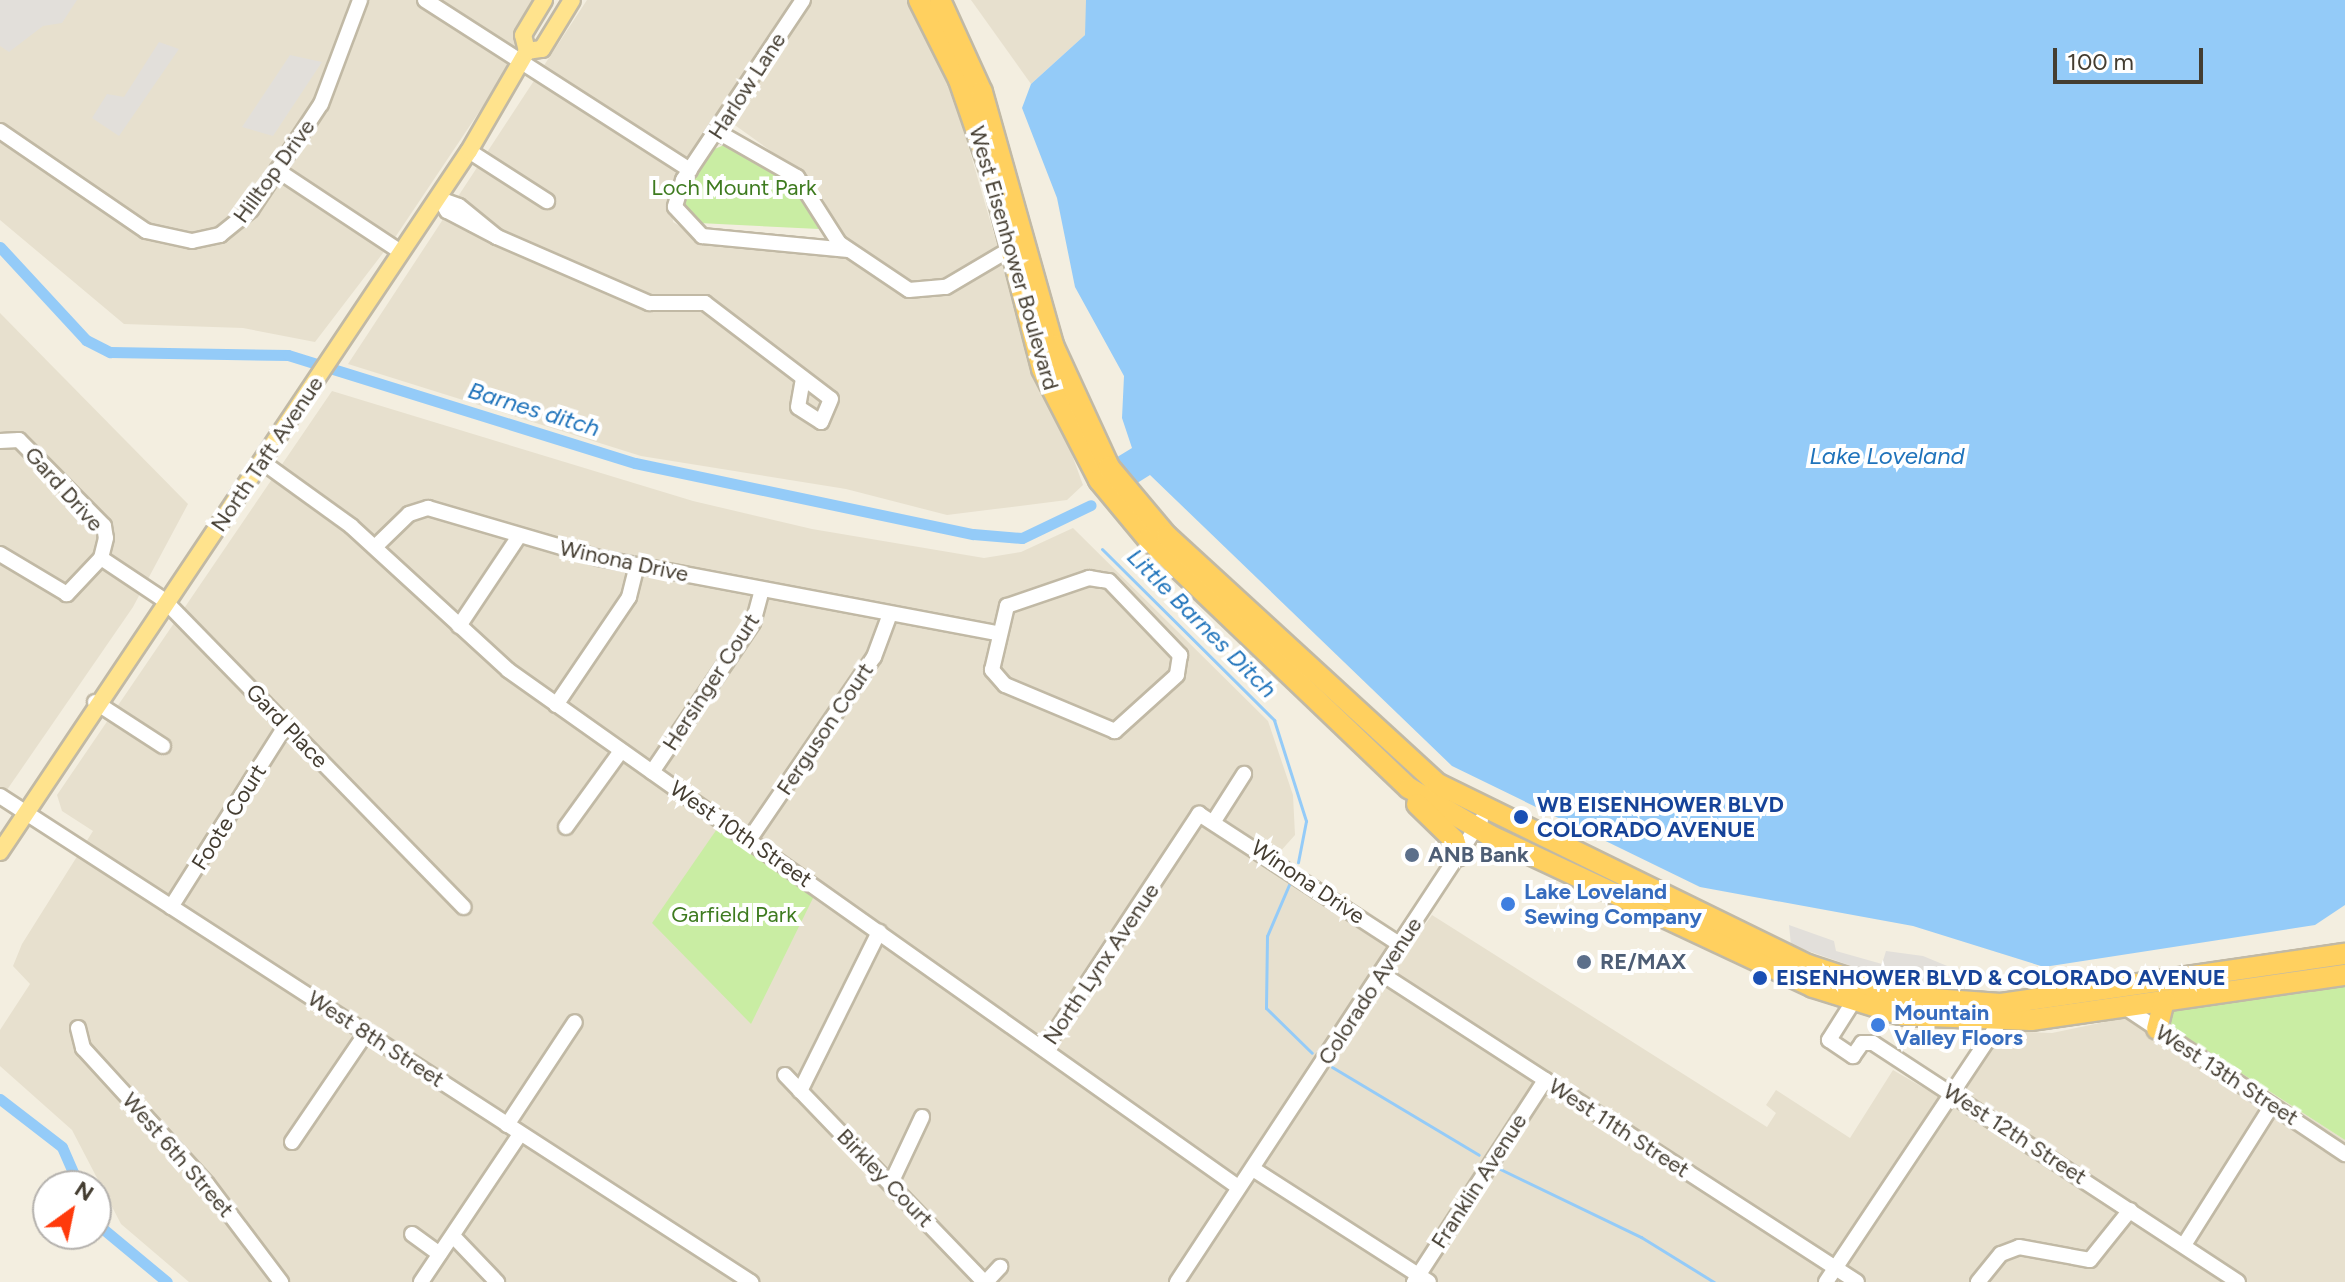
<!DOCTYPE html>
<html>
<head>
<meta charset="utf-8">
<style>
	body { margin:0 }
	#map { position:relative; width:2345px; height:1282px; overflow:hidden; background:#f3eee0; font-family:Figtree,sans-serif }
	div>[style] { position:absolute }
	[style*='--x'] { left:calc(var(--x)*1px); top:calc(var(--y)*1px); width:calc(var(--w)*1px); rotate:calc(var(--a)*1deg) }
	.residential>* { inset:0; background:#e7e0ce }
	.green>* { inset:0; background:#c9eda3 }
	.parking>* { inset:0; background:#e2dfda }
	.water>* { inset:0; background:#94cbf8 }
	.stream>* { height:3px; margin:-1.5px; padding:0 1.5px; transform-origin:1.5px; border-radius:1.5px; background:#94cbf8 }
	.canal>* { height:11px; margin:-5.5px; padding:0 5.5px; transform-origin:5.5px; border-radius:5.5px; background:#94cbf8 }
	.roads { filter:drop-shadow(2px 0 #c1b9a5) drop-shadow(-2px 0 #c1b9a5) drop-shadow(0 2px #c1b9a5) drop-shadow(0 -2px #c1b9a5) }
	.minor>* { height:14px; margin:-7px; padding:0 7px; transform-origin:7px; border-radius:7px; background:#fff }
	.major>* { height:16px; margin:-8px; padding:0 8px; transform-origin:8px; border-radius:8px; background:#ffe38d }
	.highway>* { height:20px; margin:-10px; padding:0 10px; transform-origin:10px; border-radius:10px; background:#ffd05f }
	.dots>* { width:22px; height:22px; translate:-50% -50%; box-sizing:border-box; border:4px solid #fff; border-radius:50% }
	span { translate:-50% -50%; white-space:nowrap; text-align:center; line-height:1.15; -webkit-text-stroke:8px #fff; paint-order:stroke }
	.street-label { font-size:22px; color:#443d31 }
	.park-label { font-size:22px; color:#3e7b1f }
	.transit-label { font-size:22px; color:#164399; font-weight:700 }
	.left { translate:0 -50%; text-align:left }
	.service-label { font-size:22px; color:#4e5e75; font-weight:700 }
	.shop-label { font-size:22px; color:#366cbe; font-weight:700 }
	.water-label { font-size:24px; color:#1f73bb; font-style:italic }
	.north { position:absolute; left:32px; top:1170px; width:80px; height:80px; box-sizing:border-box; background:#fff; border:2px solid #b4b1ad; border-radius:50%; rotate:33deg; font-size:22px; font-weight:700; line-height:32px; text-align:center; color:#443d31 }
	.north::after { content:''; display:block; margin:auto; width:28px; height:36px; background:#ff3a0b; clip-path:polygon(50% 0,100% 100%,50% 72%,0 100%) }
	.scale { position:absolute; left:2053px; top:48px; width:150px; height:36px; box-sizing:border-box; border:4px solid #443d31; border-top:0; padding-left:10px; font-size:24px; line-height:28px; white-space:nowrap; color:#443d31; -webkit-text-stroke:6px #fff; paint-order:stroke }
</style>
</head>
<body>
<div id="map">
	<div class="residential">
		<div style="clip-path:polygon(0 0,554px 0,396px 236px,315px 342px,243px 328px,124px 324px,0 220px)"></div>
		<div style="clip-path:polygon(evenodd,587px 0,912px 0,947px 73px,1003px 265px,1083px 485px,1067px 500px,947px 515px,846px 489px,641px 456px,348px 364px,587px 0,718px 113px,814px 182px,842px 235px,835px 251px,701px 239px,673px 222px,670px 184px,718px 113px)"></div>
		<div style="clip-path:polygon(971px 0,1086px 0,1091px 15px,1085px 35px,1031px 84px)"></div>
		<div style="clip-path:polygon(0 313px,188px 504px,133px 607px,0 800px)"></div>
		<div style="clip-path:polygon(332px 391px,693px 501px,812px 529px,984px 558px,1021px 552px,1073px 528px,1268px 721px,1293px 795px,1295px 835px,1270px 863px,1404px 954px,1432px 915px,1767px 1127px,1776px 1113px,1766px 1105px,1776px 1090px,1850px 1138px,1893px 1070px,1955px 1106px,2004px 1031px,2052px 1033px,2124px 1018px,2160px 1021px,2345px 1140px,2345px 1282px,189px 1282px,121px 1224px,72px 1130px,0 1066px,0 1030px,30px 984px,13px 966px,22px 944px,93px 831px,62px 811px,57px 795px)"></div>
	</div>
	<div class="green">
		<div style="clip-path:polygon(729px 143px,791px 179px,819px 229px,699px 223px,685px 208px,684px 192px,712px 150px)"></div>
		<div style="clip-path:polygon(719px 826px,815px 894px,751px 1024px,652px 923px)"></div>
		<div style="clip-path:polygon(2345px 984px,2345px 1140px,2160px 1021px,2164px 1008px)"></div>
	</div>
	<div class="parking">
		<div style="clip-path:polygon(0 0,77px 0,62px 23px,43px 26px,9px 52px,0 46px)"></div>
		<div style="clip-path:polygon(159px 42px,179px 49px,119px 136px,92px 118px,107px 94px,124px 97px)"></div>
		<div style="clip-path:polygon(290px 55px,322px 62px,273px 136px,242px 127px)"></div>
		<div style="clip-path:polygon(1789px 925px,1834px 941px,1836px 951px,1882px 964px,1886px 951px,1923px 956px,1969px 975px,1957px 991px,1886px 978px,1791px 945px)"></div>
	</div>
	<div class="water">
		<div style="clip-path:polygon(1086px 0,2345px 0,2345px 905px,2315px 925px,2044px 967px,1913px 926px,1700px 887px,1452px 766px,1150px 475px,1134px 485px,1114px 459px,1132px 448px,1122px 418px,1124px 376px,1075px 287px,1057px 198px,1022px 108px,1031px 84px,1085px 35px)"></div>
	</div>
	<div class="stream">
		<div style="--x:1102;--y:549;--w:243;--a:44.8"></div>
		<div style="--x:1274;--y:720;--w:106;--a:72.4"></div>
		<div style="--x:1306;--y:821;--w:42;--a:101"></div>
		<div style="--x:1291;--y:880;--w:61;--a:113.2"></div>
		<div style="--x:1267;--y:936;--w:72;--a:90.8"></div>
		<div style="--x:1266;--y:1008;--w:64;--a:44.4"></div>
		<div style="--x:1332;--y:1067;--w:171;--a:30.9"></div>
		<div style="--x:1498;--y:1168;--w:159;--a:25.8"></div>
		<div style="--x:1641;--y:1237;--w:86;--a:31.7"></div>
	</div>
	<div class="canal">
		<div style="--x:0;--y:247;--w:127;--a:47.2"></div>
		<div style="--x:86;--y:340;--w:27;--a:27"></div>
		<div style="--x:110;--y:352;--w:178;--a:1"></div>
		<div style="--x:288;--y:355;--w:363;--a:17.3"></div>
		<div style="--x:635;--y:463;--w:345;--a:11.9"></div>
		<div style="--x:973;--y:534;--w:49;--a:4.7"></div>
		<div style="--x:1022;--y:538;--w:76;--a:-25.6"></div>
		<div style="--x:0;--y:1099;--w:78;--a:37.7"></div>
		<div style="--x:62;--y:1147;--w:43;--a:66.4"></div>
		<div style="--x:96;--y:1223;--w:92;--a:39.7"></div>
	</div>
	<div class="roads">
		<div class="minor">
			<div style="--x:425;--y:0;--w:315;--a:32.7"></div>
			<div style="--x:803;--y:0;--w:216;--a:123.7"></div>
			<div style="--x:683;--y:180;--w:28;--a:107"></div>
			<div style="--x:675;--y:207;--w:40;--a:47"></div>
			<div style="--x:702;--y:236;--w:147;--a:5.5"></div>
			<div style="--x:0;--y:131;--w:177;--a:34.4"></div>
			<div style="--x:146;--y:231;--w:47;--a:12.3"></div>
			<div style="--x:192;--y:241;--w:29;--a:-12"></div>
			<div style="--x:220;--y:235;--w:40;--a:-39"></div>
			<div style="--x:251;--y:210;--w:127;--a:-56.6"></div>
			<div style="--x:321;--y:104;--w:111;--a:-69.4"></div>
			<div style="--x:718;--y:132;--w:91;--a:29.7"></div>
			<div style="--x:797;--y:177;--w:78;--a:57.5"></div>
			<div style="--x:839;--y:243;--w:84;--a:33.9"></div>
			<div style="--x:909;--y:290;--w:37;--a:-5"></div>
			<div style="--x:946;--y:287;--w:82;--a:-30.6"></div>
			<div style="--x:469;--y:151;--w:93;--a:32.7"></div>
			<div style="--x:277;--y:170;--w:149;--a:33.5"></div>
			<div style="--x:437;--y:198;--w:23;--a:20"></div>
			<div style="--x:459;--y:206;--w:49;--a:39.2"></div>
			<div style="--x:497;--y:237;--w:56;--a:-152.5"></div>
			<div style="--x:447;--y:211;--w:10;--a:-119"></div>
			<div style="--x:497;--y:237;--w:166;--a:23.5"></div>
			<div style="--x:649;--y:303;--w:56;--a:0"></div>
			<div style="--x:705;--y:303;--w:158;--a:37.3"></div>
			<div style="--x:831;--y:399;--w:25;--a:113"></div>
			<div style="--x:821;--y:422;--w:27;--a:-147"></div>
			<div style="--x:798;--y:407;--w:29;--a:-80"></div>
			<div style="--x:0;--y:441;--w:19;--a:-3"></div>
			<div style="--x:19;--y:440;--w:121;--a:45.3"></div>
			<div style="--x:104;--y:526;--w:12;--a:81"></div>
			<div style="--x:106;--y:538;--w:21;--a:104"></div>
			<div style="--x:101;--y:558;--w:50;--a:133.4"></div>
			<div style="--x:67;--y:594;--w:78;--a:-149.2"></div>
			<div style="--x:261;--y:461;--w:111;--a:35.8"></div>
			<div style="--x:351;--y:526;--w:213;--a:42.5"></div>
			<div style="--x:508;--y:670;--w:895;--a:35.31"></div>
			<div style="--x:375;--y:547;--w:47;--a:-44.1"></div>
			<div style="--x:409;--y:514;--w:20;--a:-18"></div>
			<div style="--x:428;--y:508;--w:178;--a:16.3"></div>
			<div style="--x:599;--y:558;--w:405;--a:10.7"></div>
			<div style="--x:101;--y:558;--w:76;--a:33.7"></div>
			<div style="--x:164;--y:600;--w:429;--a:45.7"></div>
			<div style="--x:1089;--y:578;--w:20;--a:9"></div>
			<div style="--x:1109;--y:581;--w:103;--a:46.2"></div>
			<div style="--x:1180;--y:655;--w:20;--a:99"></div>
			<div style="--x:1177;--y:675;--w:84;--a:137.9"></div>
			<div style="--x:1115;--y:731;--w:119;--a:-157.3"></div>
			<div style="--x:1005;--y:685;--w:20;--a:-131"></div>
			<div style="--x:992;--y:670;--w:66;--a:-76.8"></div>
			<div style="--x:1007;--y:606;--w:87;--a:-18.9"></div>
			<div style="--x:459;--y:626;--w:108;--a:-56.3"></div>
			<div style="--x:95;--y:702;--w:81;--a:32.9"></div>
			<div style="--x:556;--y:705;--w:130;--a:-55.9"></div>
			<div style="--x:629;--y:597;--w:32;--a:-76"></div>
			<div style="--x:652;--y:772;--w:180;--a:-55.9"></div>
			<div style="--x:753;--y:623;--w:35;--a:-75"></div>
			<div style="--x:0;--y:796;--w:895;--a:32.91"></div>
			<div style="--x:1214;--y:821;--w:56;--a:-57.4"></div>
			<div style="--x:566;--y:827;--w:94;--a:-54.1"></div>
			<div style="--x:749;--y:840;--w:222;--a:-55.7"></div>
			<div style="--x:874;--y:657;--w:46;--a:-69.6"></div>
			<div style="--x:171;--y:907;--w:215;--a:-57.7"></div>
			<div style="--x:1382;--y:974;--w:566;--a:32.96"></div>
			<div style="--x:1853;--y:1002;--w:45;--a:122.3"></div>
			<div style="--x:1829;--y:1040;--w:29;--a:34"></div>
			<div style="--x:1853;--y:1056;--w:16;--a:-55"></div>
			<div style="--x:1862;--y:1043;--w:11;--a:0"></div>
			<div style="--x:1873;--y:1043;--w:436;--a:33.2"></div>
			<div style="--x:2123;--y:1006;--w:267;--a:33.7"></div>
			<div style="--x:78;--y:1028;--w:21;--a:76"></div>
			<div style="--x:83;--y:1048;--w:184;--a:47.6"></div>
			<div style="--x:207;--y:1184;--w:123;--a:52.9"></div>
			<div style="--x:1044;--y:1049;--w:282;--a:-56.6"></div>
			<div style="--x:1199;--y:814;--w:241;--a:33"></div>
			<div style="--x:785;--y:1075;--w:287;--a:46.1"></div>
			<div style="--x:800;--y:1091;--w:178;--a:-63.6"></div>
			<div style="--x:507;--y:1125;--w:123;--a:-56.6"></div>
			<div style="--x:292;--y:1142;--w:132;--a:-55.8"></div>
			<div style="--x:1253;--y:1169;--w:209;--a:32.7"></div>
			<div style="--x:891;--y:1183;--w:73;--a:-64.8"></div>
			<div style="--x:412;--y:1234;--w:34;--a:36"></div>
			<div style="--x:453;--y:1236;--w:64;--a:46.3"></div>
			<div style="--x:2184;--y:1245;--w:165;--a:-57.8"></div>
			<div style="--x:421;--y:1282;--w:178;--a:-56.2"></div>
			<div style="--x:986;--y:1282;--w:21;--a:-47"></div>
			<div style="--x:1177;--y:1282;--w:553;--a:-56.65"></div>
			<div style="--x:1414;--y:1282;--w:241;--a:-57"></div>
			<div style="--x:1826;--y:1282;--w:311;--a:-56.3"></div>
			<div style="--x:1978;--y:1282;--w:36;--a:-51"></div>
			<div style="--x:2001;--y:1254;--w:19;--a:-21"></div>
			<div style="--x:2019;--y:1247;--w:72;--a:10.4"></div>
			<div style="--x:2090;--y:1260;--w:64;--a:-51.3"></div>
		</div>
		<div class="major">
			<div style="--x:527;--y:51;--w:15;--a:-8"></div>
			<div style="--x:542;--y:49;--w:57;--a:-58.5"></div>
			<div style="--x:0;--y:852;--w:843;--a:-56.22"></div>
			<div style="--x:469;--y:151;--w:116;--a:-59.9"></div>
			<div style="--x:527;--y:51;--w:16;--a:-104"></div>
			<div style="--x:523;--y:35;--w:41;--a:-59"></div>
		</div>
		<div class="highway">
			<div style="--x:919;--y:0;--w:89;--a:63.4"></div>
			<div style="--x:959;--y:80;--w:105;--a:71"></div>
			<div style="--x:993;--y:179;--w:196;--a:75.5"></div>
			<div style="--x:1042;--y:369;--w:125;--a:62.8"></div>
			<div style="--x:1099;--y:480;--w:77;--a:50.3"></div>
			<div style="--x:1148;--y:539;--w:361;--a:43.7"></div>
			<div style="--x:1409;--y:788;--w:93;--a:30.4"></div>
			<div style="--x:1489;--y:835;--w:358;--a:25.1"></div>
			<div style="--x:1813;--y:987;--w:94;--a:17.3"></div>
			<div style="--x:1903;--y:1015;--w:128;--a:2.2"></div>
			<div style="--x:2031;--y:1020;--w:317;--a:-8.2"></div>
			<div style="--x:940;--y:0;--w:101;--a:65.5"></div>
			<div style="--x:982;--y:92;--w:263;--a:74.3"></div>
			<div style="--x:1053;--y:345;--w:134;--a:65.3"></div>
			<div style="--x:1109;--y:467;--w:90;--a:50"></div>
			<div style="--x:1167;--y:536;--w:367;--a:42.5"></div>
			<div style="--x:1438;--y:784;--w:412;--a:26.1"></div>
			<div style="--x:1808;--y:965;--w:102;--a:18.3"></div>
			<div style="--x:1905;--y:997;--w:96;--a:4.2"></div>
			<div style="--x:2001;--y:1004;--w:348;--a:-8.3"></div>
			<div style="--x:1417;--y:804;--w:52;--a:44.2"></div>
			<div style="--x:1454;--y:840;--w:16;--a:72"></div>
			<div style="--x:2157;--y:1029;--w:30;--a:-76"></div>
		</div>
	</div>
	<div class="dots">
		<div style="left:1521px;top:817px;background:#1a4fb4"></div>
		<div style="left:1412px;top:855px;background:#5c6f8a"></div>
		<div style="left:1508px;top:904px;background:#3f7fe0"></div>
		<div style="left:1584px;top:962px;background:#5c6f8a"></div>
		<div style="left:1760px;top:978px;background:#1a4fb4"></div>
		<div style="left:1878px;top:1025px;background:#3f7fe0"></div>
	</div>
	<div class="street-label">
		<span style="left:747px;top:86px;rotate:-57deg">Harlow Lane</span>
		<span style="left:274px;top:171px;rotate:-54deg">Hilltop Drive</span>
		<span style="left:1014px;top:258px;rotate:74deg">West Eisenhower Boulevard</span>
		<span style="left:267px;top:454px;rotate:-56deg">North Taft Avenue</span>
		<span style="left:64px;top:489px;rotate:48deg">Gard Drive</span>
		<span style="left:624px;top:561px;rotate:12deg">Winona Drive</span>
		<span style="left:711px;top:682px;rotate:-57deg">Hersinger Court</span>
		<span style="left:287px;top:726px;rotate:46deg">Gard Place</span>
		<span style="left:825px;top:729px;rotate:-56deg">Ferguson Court</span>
		<span style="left:229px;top:817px;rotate:-58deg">Foote Court</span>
		<span style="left:741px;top:834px;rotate:35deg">West 10th Street</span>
		<span style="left:1308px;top:882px;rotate:34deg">Winona Drive</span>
		<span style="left:1101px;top:964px;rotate:-56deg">North Lynx Avenue</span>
		<span style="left:1370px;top:991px;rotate:-57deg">Colorado Avenue</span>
		<span style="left:376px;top:1039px;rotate:33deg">West 8th Street</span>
		<span style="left:2227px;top:1075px;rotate:33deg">West 13th Street</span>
		<span style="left:1619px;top:1128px;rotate:33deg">West 11th Street</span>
		<span style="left:2015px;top:1134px;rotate:33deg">West 12th Street</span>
		<span style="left:178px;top:1155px;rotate:49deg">West 6th Street</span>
		<span style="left:885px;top:1178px;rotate:46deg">Birkley Court</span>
		<span style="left:1479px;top:1181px;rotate:-57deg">Franklin Avenue</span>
	</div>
	<div class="park-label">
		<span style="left:734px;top:188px">Loch Mount Park</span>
		<span style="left:734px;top:915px">Garfield Park</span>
	</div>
	<div class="transit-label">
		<span class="left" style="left:1537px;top:817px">WB EISENHOWER BLVD<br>COLORADO AVENUE</span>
		<span class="left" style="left:1776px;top:978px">EISENHOWER BLVD &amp; COLORADO AVENUE</span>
	</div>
	<div class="service-label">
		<span class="left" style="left:1428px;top:855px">ANB Bank</span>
		<span class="left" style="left:1600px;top:962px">RE/MAX</span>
	</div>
	<div class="shop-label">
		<span class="left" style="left:1524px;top:904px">Lake Loveland<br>Sewing Company</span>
		<span class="left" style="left:1894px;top:1025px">Mountain<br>Valley Floors</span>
	</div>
	<div class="water-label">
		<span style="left:534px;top:409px;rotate:17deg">Barnes ditch</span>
		<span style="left:1887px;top:456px">Lake Loveland</span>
		<span style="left:1202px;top:623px;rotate:45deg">Little Barnes Ditch</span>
	</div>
	<div class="north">N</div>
	<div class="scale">100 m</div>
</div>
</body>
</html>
